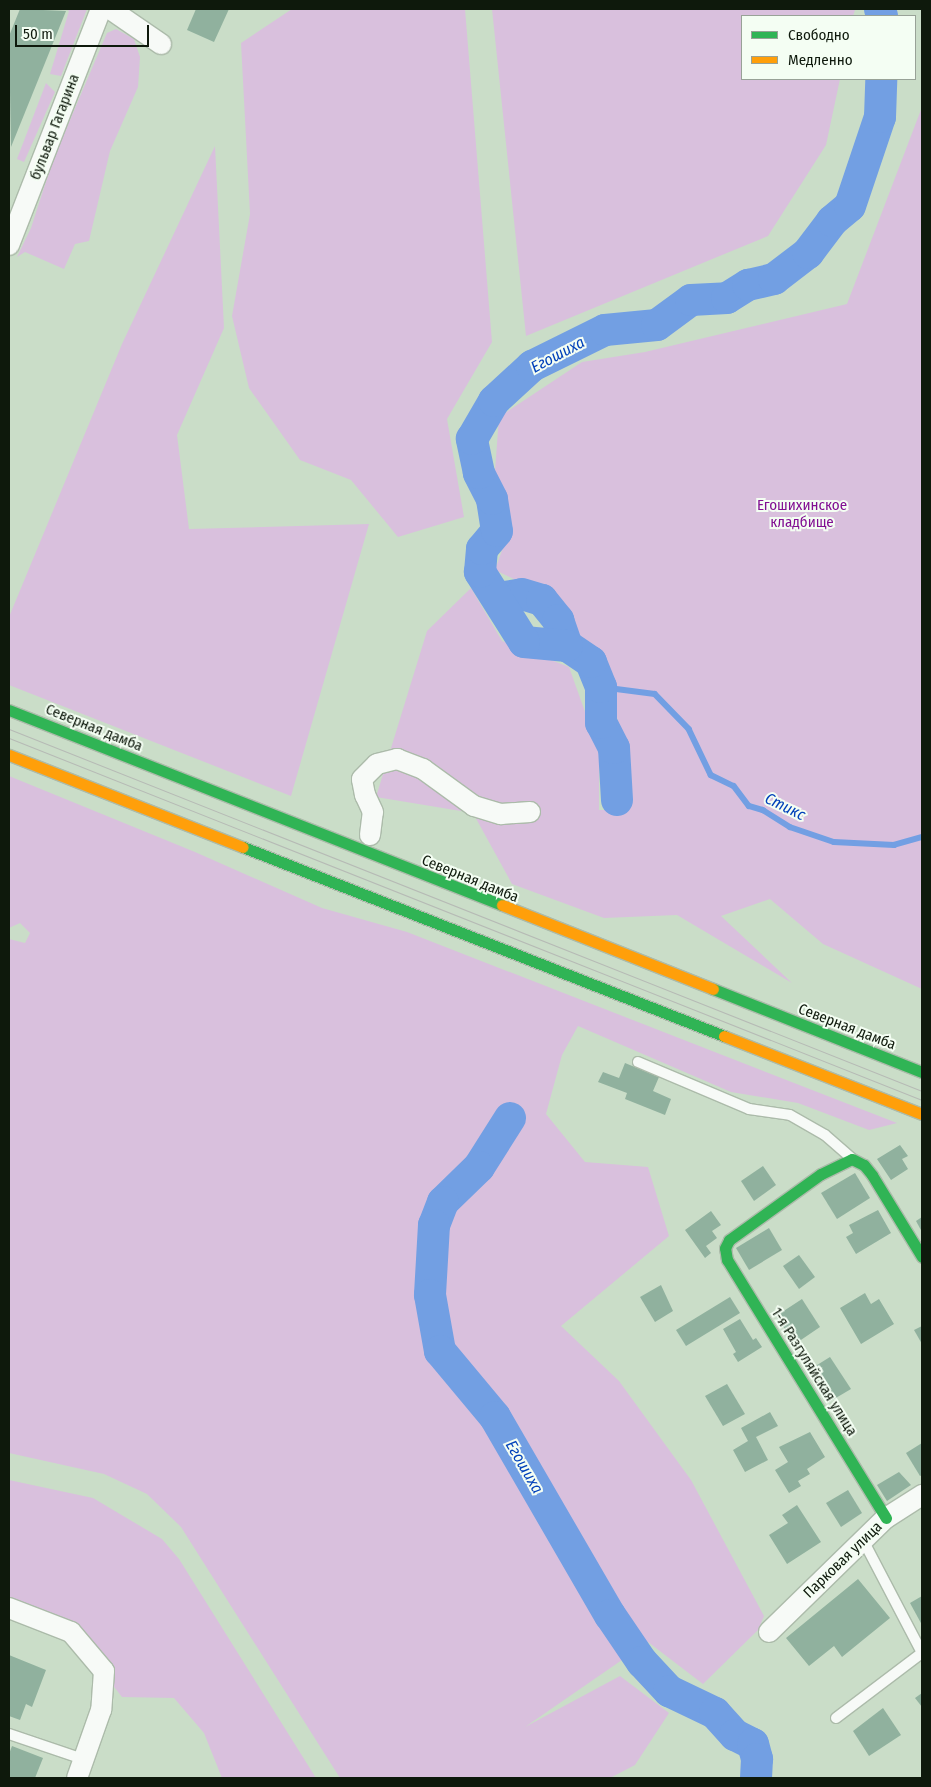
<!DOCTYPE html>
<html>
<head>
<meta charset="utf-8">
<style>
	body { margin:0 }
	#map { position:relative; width:931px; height:1787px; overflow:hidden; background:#caddc8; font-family:"Fira Sans Condensed",sans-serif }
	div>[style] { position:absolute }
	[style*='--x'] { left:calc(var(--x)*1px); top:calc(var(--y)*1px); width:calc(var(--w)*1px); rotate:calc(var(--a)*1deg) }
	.green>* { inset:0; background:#d9c0dd }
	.stream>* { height:5.5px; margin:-2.75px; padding:0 2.75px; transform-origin:2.75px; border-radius:2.75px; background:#729fe3 }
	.river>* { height:32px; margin:-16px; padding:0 16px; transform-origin:16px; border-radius:16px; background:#729fe3 }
	.building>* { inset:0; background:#90b19e }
	.roads { filter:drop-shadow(1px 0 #acbbaa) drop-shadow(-1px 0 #acbbaa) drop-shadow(0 1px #acbbaa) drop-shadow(0 -1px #acbbaa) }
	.lane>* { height:10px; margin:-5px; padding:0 5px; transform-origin:5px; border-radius:5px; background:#f7faf7 }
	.street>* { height:20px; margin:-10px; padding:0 10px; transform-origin:10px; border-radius:10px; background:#f7faf7 }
	.fast>* { height:11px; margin:-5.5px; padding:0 5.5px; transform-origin:5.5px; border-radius:5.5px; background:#30b455 }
	.slow>* { height:11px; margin:-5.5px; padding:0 5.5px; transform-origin:5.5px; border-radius:5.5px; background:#ff9f0a }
	.tram>* { height:1px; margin:-0.5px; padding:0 0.5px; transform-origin:0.5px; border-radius:0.5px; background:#b6bab5 }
	span { translate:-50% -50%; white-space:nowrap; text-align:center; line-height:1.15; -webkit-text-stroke:4px #f4fef3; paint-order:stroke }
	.street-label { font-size:15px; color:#0e190c }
	.park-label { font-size:15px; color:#810f92 }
	.water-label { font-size:16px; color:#0041ba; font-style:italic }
	.frame { position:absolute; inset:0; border:10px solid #0e190c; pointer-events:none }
	.legend { position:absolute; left:741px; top:15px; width:175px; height:65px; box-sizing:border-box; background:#f4fef3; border:1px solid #98a297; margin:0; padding:6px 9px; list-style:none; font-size:15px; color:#0e190c }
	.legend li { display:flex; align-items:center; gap:10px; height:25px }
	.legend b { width:25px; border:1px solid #98a297 }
	.scale { position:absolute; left:15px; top:25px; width:134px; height:22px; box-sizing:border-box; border:2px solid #0e190c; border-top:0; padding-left:6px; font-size:15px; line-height:18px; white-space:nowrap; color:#0e190c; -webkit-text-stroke:4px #f4fef3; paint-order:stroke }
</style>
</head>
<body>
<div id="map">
	<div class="green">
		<div style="clip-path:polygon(66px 9px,87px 9px,61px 76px,50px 74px,69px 11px)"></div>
		<div style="clip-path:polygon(292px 9px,465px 9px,492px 342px,447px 419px,464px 517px,398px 537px,351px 480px,300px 460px,249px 388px,232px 316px,250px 214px,241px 43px)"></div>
		<div style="clip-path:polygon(492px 9px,854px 9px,855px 10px,853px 16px,742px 16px,742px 79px,840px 79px,826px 145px,768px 236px,526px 336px)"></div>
		<div style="clip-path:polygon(116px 29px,134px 39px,140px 57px,138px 87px,110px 151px,89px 241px,75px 244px,64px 269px,25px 252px,17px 257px,31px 228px,53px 160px,107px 33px)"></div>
		<div style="clip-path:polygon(46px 83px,55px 92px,24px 162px,17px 159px)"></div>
		<div style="clip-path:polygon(922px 107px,922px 989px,823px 944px,770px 899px,721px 916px,792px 983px,677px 915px,604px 918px,512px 884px,473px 813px,376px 797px,427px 631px,471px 588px,502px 641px,569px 667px,599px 751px,599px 810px,626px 810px,627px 760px,609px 683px,596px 655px,570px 630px,559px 608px,537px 590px,495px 570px,511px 525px,494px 484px,499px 417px,582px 362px,645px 352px,847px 304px)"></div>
		<div style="clip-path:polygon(215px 146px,224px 328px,177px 435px,189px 529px,369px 524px,291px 796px,9px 685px,9px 617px,122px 344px)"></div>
		<div style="clip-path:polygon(9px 776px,195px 852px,322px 908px,407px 932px,897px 1123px,869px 1130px,798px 1103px,731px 1092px,578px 1026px,562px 1055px,546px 1114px,585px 1162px,648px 1167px,669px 1236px,561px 1326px,619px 1381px,691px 1480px,764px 1616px,758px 1630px,703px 1684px,648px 1642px,525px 1727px,620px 1676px,669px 1713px,635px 1765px,610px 1778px,340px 1778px,181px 1527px,147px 1494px,104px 1474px,9px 1453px,9px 939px,25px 943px,30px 933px,20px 923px,9px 928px)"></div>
		<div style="clip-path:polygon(9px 1480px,93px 1498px,162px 1539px,179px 1559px,316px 1778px,222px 1778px,204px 1733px,174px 1698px,122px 1697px,71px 1632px,9px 1604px)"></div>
	</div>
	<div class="stream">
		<div style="--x:601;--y:687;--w:54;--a:7.4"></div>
		<div style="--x:655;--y:694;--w:49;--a:45.8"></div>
		<div style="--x:689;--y:729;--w:51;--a:64.4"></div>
		<div style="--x:711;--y:775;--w:25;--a:26"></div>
		<div style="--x:734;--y:786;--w:25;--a:53"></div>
		<div style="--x:749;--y:806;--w:15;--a:16"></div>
		<div style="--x:763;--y:810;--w:32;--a:32"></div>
		<div style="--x:790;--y:827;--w:46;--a:18.8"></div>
		<div style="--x:834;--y:842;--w:60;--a:2.9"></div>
		<div style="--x:894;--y:845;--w:29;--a:-16"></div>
	</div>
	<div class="river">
		<div style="--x:880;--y:9;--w:7;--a:74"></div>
		<div style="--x:498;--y:598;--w:24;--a:-9"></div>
		<div style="--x:522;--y:594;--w:21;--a:17"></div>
		<div style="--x:542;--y:600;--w:26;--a:51"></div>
		<div style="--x:558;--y:620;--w:28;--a:71"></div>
		<div style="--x:617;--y:800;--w:52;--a:-93.3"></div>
		<div style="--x:614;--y:748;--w:28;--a:-117"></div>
		<div style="--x:601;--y:723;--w:36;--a:-90"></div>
		<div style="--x:601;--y:687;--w:27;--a:-112"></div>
		<div style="--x:591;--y:662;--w:29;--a:-146"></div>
		<div style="--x:567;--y:646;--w:43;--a:-174.7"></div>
		<div style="--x:524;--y:642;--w:83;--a:-122.2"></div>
		<div style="--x:480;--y:572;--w:23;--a:-85"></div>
		<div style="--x:482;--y:549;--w:23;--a:-50"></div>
		<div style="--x:497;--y:531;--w:32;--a:-99"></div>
		<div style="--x:492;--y:499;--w:29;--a:-117"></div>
		<div style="--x:479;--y:473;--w:35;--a:-102"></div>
		<div style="--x:472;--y:439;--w:44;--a:-59.9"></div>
		<div style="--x:494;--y:401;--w:52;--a:-42.6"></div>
		<div style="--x:532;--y:366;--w:81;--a:-26.3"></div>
		<div style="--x:605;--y:330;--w:52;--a:-5.5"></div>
		<div style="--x:657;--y:325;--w:42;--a:-36.3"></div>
		<div style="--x:691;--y:300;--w:36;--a:-3"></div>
		<div style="--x:727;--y:298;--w:25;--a:-32"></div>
		<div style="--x:748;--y:285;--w:27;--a:-13"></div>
		<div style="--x:774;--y:279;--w:43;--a:-37.4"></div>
		<div style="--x:808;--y:253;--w:40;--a:-53"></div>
		<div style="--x:832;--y:221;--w:23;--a:-40"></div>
		<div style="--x:850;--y:206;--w:94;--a:-71.4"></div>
		<div style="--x:880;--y:117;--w:38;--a:-88"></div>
		<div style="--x:510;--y:1118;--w:58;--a:122.3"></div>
		<div style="--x:479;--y:1167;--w:50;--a:135.8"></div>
		<div style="--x:443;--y:1202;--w:25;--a:111"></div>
		<div style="--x:434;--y:1225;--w:70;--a:93.3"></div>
		<div style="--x:430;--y:1295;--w:57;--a:79.9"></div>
		<div style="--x:440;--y:1351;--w:86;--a:50.2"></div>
		<div style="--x:495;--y:1417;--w:229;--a:59.9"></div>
		<div style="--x:610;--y:1615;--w:57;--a:55.8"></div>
		<div style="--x:642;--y:1662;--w:40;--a:47"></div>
		<div style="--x:669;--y:1691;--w:51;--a:25.6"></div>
		<div style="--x:715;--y:1713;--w:30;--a:48"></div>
		<div style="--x:735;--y:1735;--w:20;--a:27"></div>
		<div style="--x:753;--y:1744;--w:16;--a:75"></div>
		<div style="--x:757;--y:1759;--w:19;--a:93"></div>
	</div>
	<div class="building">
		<div style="clip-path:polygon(20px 9px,66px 11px,11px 147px,9px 36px)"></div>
		<div style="clip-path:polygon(196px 9px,229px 9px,214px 42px,187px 30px)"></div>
		<div style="clip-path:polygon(625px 1063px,659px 1077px,653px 1091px,671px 1099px,665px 1115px,625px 1099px,627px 1093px,598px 1082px,603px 1072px,619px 1078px)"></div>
		<div style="clip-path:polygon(900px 1145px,908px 1156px,902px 1159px,908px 1169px,891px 1180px,877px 1159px)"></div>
		<div style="clip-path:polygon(763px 1166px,776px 1185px,754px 1201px,741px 1181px)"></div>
		<div style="clip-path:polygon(855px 1173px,870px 1198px,837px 1219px,821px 1193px)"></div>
		<div style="clip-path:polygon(878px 1210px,891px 1233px,856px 1254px,846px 1237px,853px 1233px,849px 1225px)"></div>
		<div style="clip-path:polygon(711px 1211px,721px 1225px,712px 1231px,717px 1238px,706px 1246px,711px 1253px,705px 1258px,685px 1230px)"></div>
		<div style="clip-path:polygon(922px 1217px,922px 1232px,916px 1221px)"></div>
		<div style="clip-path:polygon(769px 1228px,782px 1250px,749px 1270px,736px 1248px)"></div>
		<div style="clip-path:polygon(799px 1255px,815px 1277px,799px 1289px,783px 1266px)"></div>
		<div style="clip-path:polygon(661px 1285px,673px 1311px,655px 1322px,640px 1297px)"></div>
		<div style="clip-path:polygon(865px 1293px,871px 1304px,879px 1299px,894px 1324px,861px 1344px,840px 1308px)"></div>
		<div style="clip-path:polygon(730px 1297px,740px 1313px,686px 1346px,676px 1330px)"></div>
		<div style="clip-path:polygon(802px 1299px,820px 1327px,795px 1344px,776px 1316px)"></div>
		<div style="clip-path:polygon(740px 1319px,753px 1340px,756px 1338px,762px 1347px,738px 1362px,733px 1354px,736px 1352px,723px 1329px)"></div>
		<div style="clip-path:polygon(922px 1326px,922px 1344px,914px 1330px)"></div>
		<div style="clip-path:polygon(830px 1357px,851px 1389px,829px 1402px,809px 1370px)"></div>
		<div style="clip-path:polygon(727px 1384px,745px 1414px,723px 1426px,705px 1396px)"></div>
		<div style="clip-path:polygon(770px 1412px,778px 1426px,756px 1437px,768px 1460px,745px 1472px,733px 1450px,748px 1441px,741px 1428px)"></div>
		<div style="clip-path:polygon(810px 1432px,825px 1457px,807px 1469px,810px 1474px,798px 1481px,801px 1486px,789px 1493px,775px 1470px,788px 1462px,779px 1447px)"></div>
		<div style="clip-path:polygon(922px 1443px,922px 1475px,920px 1476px,906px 1453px)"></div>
		<div style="clip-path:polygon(899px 1472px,911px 1485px,887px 1501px,877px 1485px)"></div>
		<div style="clip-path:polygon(848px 1490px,862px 1513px,841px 1527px,826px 1503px)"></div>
		<div style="clip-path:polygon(797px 1505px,821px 1542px,787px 1564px,769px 1535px,788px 1523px,782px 1515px)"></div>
		<div style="clip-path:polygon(858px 1579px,890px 1618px,842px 1657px,834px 1646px,809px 1666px,786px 1638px)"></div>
		<div style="clip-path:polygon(922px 1596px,922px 1625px,910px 1603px)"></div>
		<div style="clip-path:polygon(9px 1655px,46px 1670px,32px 1707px,26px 1704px,20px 1720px,9px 1716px)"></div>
		<div style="clip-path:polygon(922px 1693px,922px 1707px,915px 1698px)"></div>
		<div style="clip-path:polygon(883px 1708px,901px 1735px,869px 1756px,853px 1731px)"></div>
		<div style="clip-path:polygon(12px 1746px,43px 1758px,35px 1778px,9px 1778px,9px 1754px)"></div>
	</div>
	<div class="roads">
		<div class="lane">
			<div style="--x:638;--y:1062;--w:121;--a:22.9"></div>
			<div style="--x:749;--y:1109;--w:41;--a:8.3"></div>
			<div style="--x:790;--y:1115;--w:40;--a:29.7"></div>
			<div style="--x:825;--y:1135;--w:35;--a:41"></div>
			<div style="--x:863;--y:1540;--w:127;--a:62.4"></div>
			<div style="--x:836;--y:1718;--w:108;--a:-37.1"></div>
			<div style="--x:9;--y:1734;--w:78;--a:18.7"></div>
		</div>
		<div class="street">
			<div style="--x:110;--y:9;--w:62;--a:34.5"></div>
			<div style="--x:9;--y:245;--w:253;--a:-68.7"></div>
			<div style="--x:370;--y:835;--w:23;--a:-83"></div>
			<div style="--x:373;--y:812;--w:19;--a:-115"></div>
			<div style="--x:365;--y:795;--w:16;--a:-101"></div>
			<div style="--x:362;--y:779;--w:21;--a:-45"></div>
			<div style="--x:377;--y:764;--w:21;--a:-14"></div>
			<div style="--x:397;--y:759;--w:28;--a:21"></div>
			<div style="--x:423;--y:769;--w:63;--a:36"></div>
			<div style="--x:474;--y:806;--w:28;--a:17"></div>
			<div style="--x:501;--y:814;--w:29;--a:-4"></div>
			<div style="--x:9;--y:1608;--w:66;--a:21.2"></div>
			<div style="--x:71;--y:1632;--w:51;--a:49.8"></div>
			<div style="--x:104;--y:1671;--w:39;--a:94"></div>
			<div style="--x:101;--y:1710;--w:72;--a:109.4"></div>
			<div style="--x:769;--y:1632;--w:163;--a:-44.3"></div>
			<div style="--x:886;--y:1518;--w:43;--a:-32.6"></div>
		</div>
		<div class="fast">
			<div style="--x:9;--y:710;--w:530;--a:21.58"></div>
			<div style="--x:243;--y:847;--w:517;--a:21.45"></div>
			<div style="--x:713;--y:989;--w:225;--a:21.7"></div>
			<div style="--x:886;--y:1518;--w:303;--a:-121.6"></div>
			<div style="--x:727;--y:1260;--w:12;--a:-99"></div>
			<div style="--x:725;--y:1248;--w:9;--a:-63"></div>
			<div style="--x:729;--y:1240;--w:113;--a:-35.7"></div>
			<div style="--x:821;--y:1174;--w:34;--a:-26"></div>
			<div style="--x:852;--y:1159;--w:13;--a:27"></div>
			<div style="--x:864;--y:1165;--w:13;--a:51"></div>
			<div style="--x:872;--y:1175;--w:96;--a:58.6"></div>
		</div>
		<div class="slow">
			<div style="--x:9;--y:755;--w:251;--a:21.5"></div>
			<div style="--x:502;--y:905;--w:227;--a:21.7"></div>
			<div style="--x:724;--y:1036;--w:213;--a:21.5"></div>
		</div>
	</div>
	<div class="tram">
		<div style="--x:9;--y:729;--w:982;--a:21.63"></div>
		<div style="--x:9;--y:738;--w:982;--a:21.63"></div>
	</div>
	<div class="street-label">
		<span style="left:55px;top:127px;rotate:-69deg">бульвар Гагарина</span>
		<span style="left:94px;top:728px;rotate:22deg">Северная дамба</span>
		<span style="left:470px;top:879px;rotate:22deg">Северная дамба</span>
		<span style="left:847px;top:1027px;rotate:21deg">Северная дамба</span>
		<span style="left:814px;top:1372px;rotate:58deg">1-я Разгуляйская улица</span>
		<span style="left:843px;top:1560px;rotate:-44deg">Парковая улица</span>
	</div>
	<div class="park-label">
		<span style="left:802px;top:514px">Егошихинское<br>кладбище</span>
	</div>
	<div class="water-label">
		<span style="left:558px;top:355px;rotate:-28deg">Егошиха</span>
		<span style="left:785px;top:807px;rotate:26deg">Стикс</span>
		<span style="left:524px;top:1467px;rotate:60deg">Егошиха</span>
	</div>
	<div class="frame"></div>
	<ul class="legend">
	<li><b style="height:6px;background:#30b455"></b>Свободно</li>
	<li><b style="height:6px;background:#ff9f0a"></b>Медленно</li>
	</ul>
	<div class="scale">50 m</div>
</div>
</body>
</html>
